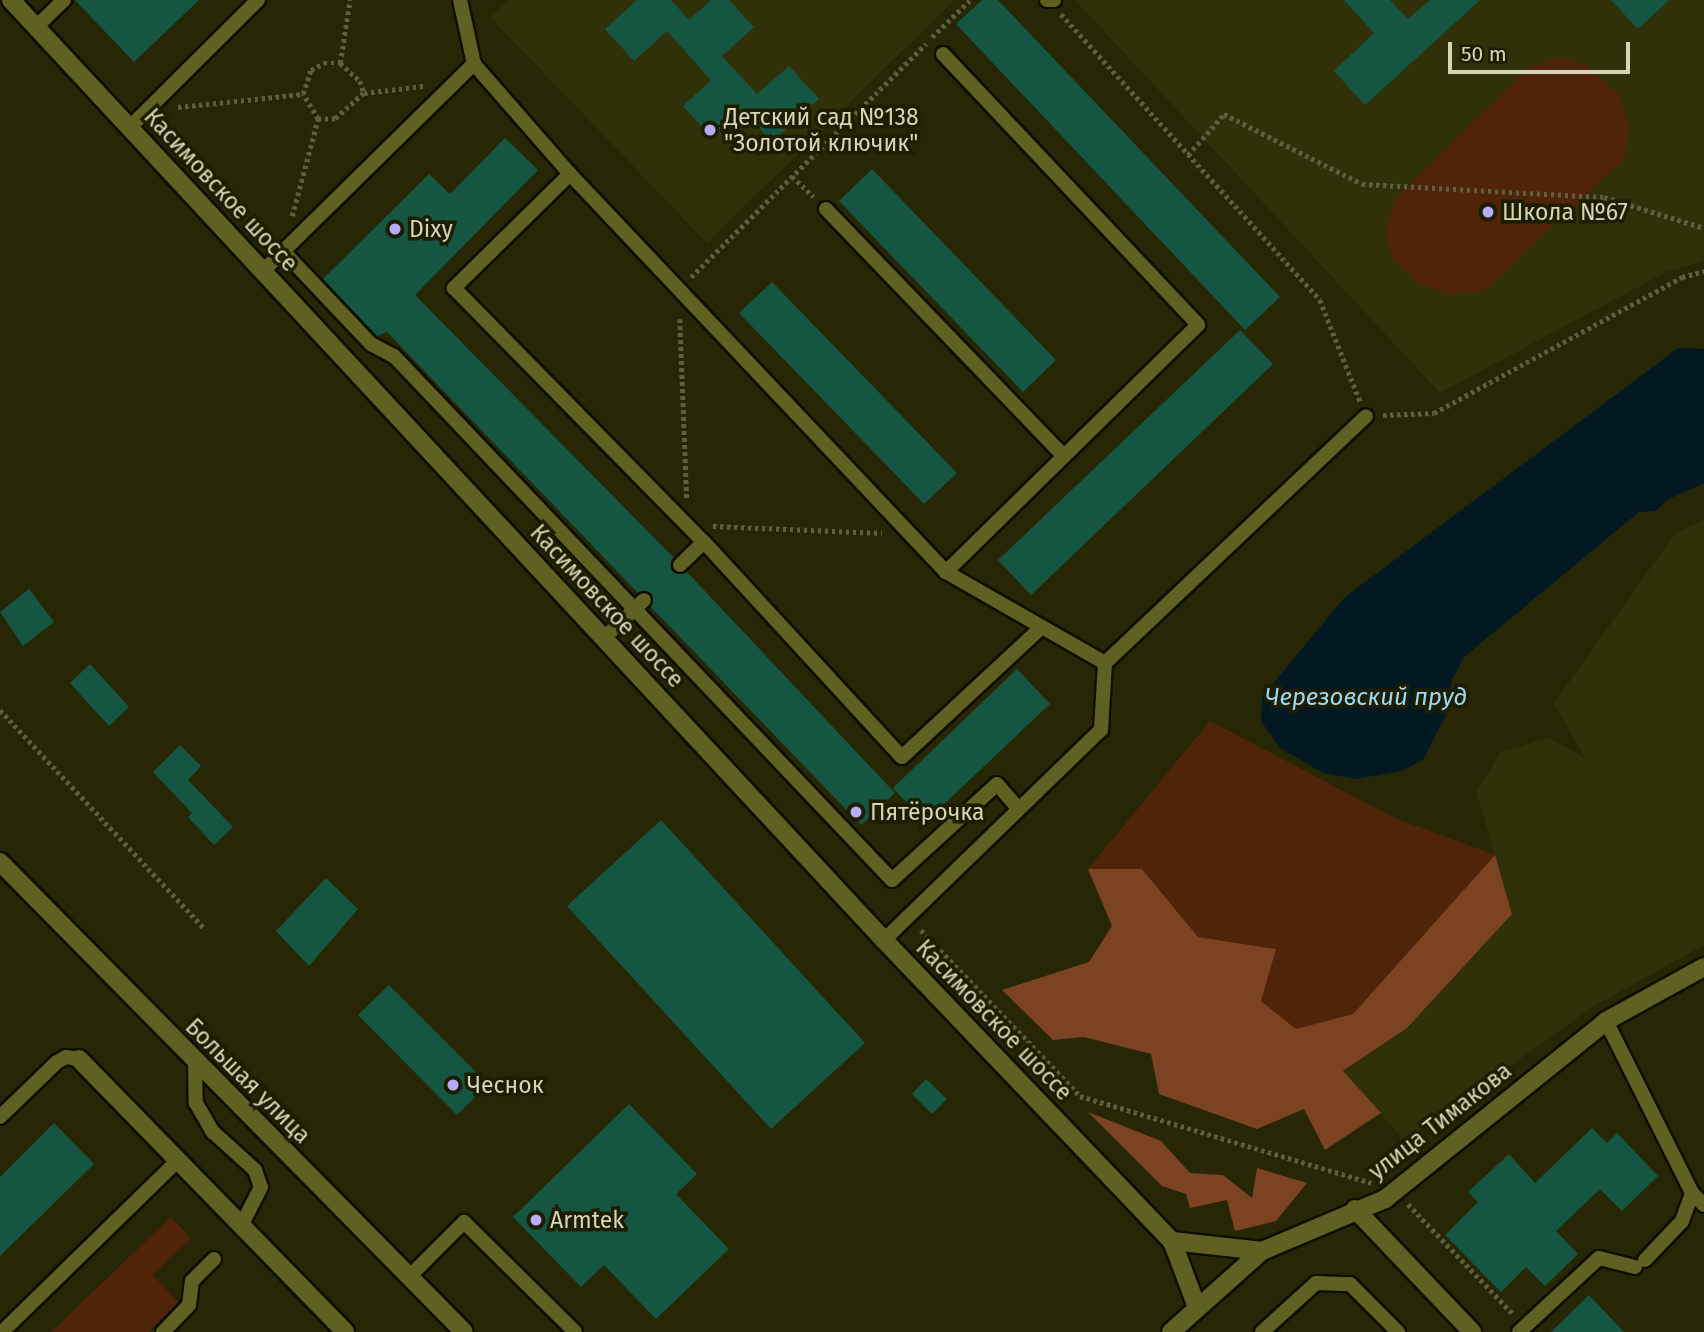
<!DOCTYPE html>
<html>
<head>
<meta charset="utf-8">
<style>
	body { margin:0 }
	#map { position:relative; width:1704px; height:1332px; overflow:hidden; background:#272706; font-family:"Fira Sans",sans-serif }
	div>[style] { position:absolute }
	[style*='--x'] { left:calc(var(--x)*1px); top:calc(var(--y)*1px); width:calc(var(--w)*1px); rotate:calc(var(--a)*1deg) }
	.built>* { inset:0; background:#303009 }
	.green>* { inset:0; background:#4f2409 }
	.forest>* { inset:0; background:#7b4322 }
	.water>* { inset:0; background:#021923 }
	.building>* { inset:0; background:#155643 }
	.path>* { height:4.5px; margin-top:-2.25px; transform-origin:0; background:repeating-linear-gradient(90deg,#5e5f3e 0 3.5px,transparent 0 7px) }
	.roads { filter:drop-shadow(2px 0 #0f0f01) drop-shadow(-2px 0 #0f0f01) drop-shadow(0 2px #0f0f01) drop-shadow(0 -2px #0f0f01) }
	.service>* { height:14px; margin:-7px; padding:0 7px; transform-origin:7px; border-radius:7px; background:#606022 }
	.minor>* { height:18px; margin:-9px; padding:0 9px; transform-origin:9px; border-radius:9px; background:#606022 }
	.tertiary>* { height:18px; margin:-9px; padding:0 9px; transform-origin:9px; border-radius:9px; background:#606022 }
	.dots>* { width:19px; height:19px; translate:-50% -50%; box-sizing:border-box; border:4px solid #1d1d00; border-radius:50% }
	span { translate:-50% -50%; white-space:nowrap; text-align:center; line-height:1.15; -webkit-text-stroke:7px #1d1d00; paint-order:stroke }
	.poi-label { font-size:23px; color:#d4d6b6 }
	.left { translate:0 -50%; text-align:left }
	.street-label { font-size:23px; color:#d4d6b6 }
	.water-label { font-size:24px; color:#9ed8f5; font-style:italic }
	.scale { position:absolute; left:1448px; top:42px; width:182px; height:32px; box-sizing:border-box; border:4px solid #d4d6b6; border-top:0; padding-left:9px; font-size:21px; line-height:24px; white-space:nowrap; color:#d4d6b6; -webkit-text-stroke:5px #1d1d00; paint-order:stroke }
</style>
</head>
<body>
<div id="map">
	<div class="built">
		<div style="clip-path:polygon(508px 0,954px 0,707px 243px,490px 17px)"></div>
		<div style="clip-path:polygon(1075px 0,1704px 0,1704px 261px,1666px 272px,1440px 393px)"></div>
		<div style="clip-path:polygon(1704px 520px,1704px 945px,1591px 1008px,1405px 1141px,1343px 1072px,1407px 1028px,1512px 914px,1476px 791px,1501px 752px,1549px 738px,1585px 758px,1554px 703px,1676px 532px)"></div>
	</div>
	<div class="green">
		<div style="clip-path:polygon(1558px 57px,1585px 64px,1619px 95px,1629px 126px,1625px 158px,1484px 291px,1449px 295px,1418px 283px,1392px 258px,1386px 230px,1395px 199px,1529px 67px)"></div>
		<div style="clip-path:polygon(1210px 721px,1395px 818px,1495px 855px,1353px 1014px,1296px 1029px,1261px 1001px,1275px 949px,1198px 937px,1142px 869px,1088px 869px)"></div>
		<div style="clip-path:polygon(171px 1217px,191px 1238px,153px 1275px,179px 1303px,148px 1332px,51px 1332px)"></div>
	</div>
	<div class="forest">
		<div style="clip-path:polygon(1495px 855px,1512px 914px,1407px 1028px,1343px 1071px,1381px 1113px,1325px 1150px,1304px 1109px,1257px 1129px,1159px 1094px,1151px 1054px,1084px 1037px,1053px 1040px,1002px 990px,1089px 962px,1112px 926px,1088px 869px,1142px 869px,1198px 937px,1276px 949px,1261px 1001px,1296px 1029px,1353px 1014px)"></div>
		<div style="clip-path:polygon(1088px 1112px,1161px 1141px,1190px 1173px,1223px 1175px,1252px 1198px,1257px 1168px,1307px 1183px,1276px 1221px,1235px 1231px,1227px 1200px,1190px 1208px,1186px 1194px,1162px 1186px)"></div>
	</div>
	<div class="water">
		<div style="clip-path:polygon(1678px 348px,1704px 349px,1704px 483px,1669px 499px,1655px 511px,1639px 512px,1464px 657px,1452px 680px,1445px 717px,1423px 760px,1402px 771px,1356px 779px,1323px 773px,1280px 748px,1261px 721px,1262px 697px,1345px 597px)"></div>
	</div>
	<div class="building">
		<div style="clip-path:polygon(75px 0,199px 0,134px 62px)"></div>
		<div style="clip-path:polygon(637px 0,671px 0,689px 20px,711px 0,729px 0,754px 27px,722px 56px,757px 94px,789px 66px,819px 99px,772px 142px,744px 111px,713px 139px,683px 106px,711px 80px,667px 31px,634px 61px,605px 29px)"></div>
		<div style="clip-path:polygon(982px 0,998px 0,1280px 297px,1245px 330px,956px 24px)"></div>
		<div style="clip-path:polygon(1344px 0,1390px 0,1408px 19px,1430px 0,1480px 0,1365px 105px,1334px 71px,1374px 33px)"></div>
		<div style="clip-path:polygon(1611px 0,1669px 0,1638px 29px)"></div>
		<div style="clip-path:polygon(505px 138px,538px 170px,415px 295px,674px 558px,673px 571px,687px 572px,895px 793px,861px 825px,651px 607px,650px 593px,638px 593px,387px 332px,377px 336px,323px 279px,429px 174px,450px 194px)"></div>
		<div style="clip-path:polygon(872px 169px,1056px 360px,1023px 392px,839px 201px)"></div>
		<div style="clip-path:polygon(772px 282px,957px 473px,924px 504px,739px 313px)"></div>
		<div style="clip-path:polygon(1240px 330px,1273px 364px,1031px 595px,998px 560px)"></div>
		<div style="clip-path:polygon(29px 589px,54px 622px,23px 646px,0 612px)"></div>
		<div style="clip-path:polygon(90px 664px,129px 707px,109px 726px,70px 683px)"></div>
		<div style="clip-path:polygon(1017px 669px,1050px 704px,925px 822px,893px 788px)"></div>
		<div style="clip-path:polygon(180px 745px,201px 766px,188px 780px,233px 827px,214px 845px,188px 817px,192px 813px,153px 772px)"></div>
		<div style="clip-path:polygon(661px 820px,865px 1043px,771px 1129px,567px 906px)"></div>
		<div style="clip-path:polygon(326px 878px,358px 909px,309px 966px,276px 931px)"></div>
		<div style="clip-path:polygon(389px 985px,488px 1084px,457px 1115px,358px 1015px)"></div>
		<div style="clip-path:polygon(926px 1079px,947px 1099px,932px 1114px,912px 1094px)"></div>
		<div style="clip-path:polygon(629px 1104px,697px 1174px,676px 1194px,729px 1249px,656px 1319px,604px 1265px,581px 1287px,513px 1217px)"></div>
		<div style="clip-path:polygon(54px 1123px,94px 1164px,0 1256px,0 1177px)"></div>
		<div style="clip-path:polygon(1592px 1128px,1607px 1143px,1617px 1133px,1658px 1176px,1622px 1211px,1600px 1189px,1556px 1231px,1578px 1254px,1545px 1286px,1526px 1267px,1501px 1292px,1445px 1235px,1478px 1202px,1468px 1192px,1509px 1154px,1535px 1183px)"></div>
		<div style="clip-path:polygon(1589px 1295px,1624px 1332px,1551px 1332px)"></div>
	</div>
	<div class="path">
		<div style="--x:1061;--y:14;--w:386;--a:47.8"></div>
		<div style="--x:1320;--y:300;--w:109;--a:68.4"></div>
		<div style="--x:932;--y:37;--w:53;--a:-44.2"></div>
		<div style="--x:340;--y:63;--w:64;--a:-81"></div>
		<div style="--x:364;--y:93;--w:39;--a:138"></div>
		<div style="--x:335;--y:119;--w:17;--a:180"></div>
		<div style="--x:318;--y:119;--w:29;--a:-121"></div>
		<div style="--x:303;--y:94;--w:25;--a:-72"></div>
		<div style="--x:311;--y:70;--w:15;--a:-28"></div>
		<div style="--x:324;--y:63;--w:16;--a:0"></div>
		<div style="--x:340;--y:63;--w:27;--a:42"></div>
		<div style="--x:360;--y:81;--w:13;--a:72"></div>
		<div style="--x:364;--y:93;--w:60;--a:-6.7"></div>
		<div style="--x:178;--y:107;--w:126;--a:-5.9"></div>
		<div style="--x:1188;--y:155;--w:55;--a:-48.7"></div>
		<div style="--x:1224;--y:114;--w:155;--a:26.9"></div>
		<div style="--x:1362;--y:184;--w:242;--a:3.1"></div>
		<div style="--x:1604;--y:197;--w:105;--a:17.2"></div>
		<div style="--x:792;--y:176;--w:30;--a:44"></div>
		<div style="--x:292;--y:216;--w:100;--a:-75"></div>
		<div style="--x:691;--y:277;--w:331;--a:-44.8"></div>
		<div style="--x:680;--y:319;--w:180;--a:87.8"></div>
		<div style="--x:1383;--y:415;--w:51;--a:-2.2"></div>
		<div style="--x:1434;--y:413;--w:283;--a:-28.7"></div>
		<div style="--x:1682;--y:277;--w:23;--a:-15"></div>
		<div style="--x:713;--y:526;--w:169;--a:2.4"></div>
		<div style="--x:0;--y:710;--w:301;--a:46.9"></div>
		<div style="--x:921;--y:930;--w:230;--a:46.2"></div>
		<div style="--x:1080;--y:1096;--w:304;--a:16.6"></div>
		<div style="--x:1408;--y:1204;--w:152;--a:46.3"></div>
	</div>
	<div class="roads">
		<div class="service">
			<div style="--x:1047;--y:0;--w:7;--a:0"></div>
			<div style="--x:36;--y:27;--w:39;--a:-44"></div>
			<div style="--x:943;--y:54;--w:372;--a:46.7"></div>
			<div style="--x:1198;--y:325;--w:353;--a:135.6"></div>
			<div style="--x:474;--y:64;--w:146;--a:48.9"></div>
			<div style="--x:570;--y:174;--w:163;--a:135.5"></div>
			<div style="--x:454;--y:288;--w:356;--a:45.5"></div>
			<div style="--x:704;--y:542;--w:292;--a:47.4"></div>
			<div style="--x:902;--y:757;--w:191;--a:-42.9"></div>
			<div style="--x:129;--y:128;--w:182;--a:-44.8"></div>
			<div style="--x:570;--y:174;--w:548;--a:46.63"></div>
			<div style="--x:946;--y:572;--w:183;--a:29.8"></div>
			<div style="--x:826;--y:209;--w:343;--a:46.1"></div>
			<div style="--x:283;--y:251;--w:128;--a:46.6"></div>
			<div style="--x:371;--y:344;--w:26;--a:28"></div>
			<div style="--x:394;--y:356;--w:723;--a:46.46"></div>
			<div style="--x:892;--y:880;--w:142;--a:-42.4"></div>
			<div style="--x:997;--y:784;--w:33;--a:49"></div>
			<div style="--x:263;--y:271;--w:296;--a:-44.5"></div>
			<div style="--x:474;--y:64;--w:66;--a:-102.3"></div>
			<div style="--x:680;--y:565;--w:33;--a:-44"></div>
			<div style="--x:604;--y:638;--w:55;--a:-43.5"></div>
			<div style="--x:884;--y:940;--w:302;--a:-44.1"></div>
			<div style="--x:1101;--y:730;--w:67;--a:-86.6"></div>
			<div style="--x:1105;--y:663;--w:359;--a:-43.4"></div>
			<div style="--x:1606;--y:1021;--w:192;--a:63.4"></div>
			<div style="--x:1692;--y:1193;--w:17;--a:45"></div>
			<div style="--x:195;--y:1064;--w:39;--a:89"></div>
			<div style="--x:196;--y:1103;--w:34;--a:60"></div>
			<div style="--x:213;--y:1132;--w:57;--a:42.1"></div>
			<div style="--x:255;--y:1170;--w:18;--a:71"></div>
			<div style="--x:261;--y:1187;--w:44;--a:117.1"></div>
			<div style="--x:0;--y:1117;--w:79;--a:-44"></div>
			<div style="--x:57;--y:1062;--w:10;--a:-29"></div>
			<div style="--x:66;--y:1057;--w:13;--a:9"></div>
			<div style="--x:1645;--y:1260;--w:54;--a:-46.5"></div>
			<div style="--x:1682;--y:1221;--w:30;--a:-70"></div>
			<div style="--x:409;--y:1277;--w:78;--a:-45"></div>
			<div style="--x:464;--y:1222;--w:156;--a:44.7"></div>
			<div style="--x:2;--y:1332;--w:246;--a:-44.3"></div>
			<div style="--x:163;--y:1332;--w:37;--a:-46"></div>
			<div style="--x:189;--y:1305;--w:24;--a:-83"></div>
			<div style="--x:192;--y:1281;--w:31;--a:-45"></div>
			<div style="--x:1262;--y:1332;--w:73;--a:-42.2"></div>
			<div style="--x:1316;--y:1283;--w:34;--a:2"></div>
			<div style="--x:1350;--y:1284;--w:68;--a:45"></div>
			<div style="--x:1519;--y:1332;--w:109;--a:-42.8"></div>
			<div style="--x:1599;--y:1258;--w:37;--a:14"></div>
		</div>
		<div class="minor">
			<div style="--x:11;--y:0;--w:1283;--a:47.12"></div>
			<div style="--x:884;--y:940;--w:417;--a:46.3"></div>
			<div style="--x:1172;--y:1241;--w:71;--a:69.3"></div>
			<div style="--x:79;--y:1059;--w:381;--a:45.7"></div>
			<div style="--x:1355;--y:1209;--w:170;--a:46.4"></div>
			<div style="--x:1172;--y:1241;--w:91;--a:6.3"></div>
		</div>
		<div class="tertiary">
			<div style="--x:0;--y:862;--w:660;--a:45.37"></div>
			<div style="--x:1171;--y:1332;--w:122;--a:-41.7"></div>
			<div style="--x:1262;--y:1251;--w:134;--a:-22.9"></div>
			<div style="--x:1385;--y:1199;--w:284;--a:-38.8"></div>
			<div style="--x:1606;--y:1021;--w:112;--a:-28.9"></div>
		</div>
	</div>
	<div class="dots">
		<div style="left:710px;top:130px;background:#b6acf8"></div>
		<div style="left:1488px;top:212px;background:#b6acf8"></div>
		<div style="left:395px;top:229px;background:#b6acf8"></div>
		<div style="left:856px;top:812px;background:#b6acf8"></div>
		<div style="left:453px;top:1085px;background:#b6acf8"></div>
		<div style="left:536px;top:1220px;background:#b6acf8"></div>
	</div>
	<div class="poi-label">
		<span class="left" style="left:724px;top:130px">Детский сад №138<br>"Золотой ключик"</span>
		<span class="left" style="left:1502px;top:212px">Школа №67</span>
		<span class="left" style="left:409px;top:229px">Dixy</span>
		<span class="left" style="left:870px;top:812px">Пятёрочка</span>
		<span class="left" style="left:467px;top:1085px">Чеснок</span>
		<span class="left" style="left:550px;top:1220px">Armtek</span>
	</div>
	<div class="street-label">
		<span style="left:221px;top:190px;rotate:47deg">Касимовское шоссе</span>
		<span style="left:607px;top:606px;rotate:47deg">Касимовское шоссе</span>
		<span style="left:994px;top:1020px;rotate:46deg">Касимовское шоссе</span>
		<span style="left:248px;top:1081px;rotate:45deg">Большая улица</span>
		<span style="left:1440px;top:1121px;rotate:-38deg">улица Тимакова</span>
	</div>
	<div class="water-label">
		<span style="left:1366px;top:698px">Черезовский пруд</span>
	</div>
	<div class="scale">50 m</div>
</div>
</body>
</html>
